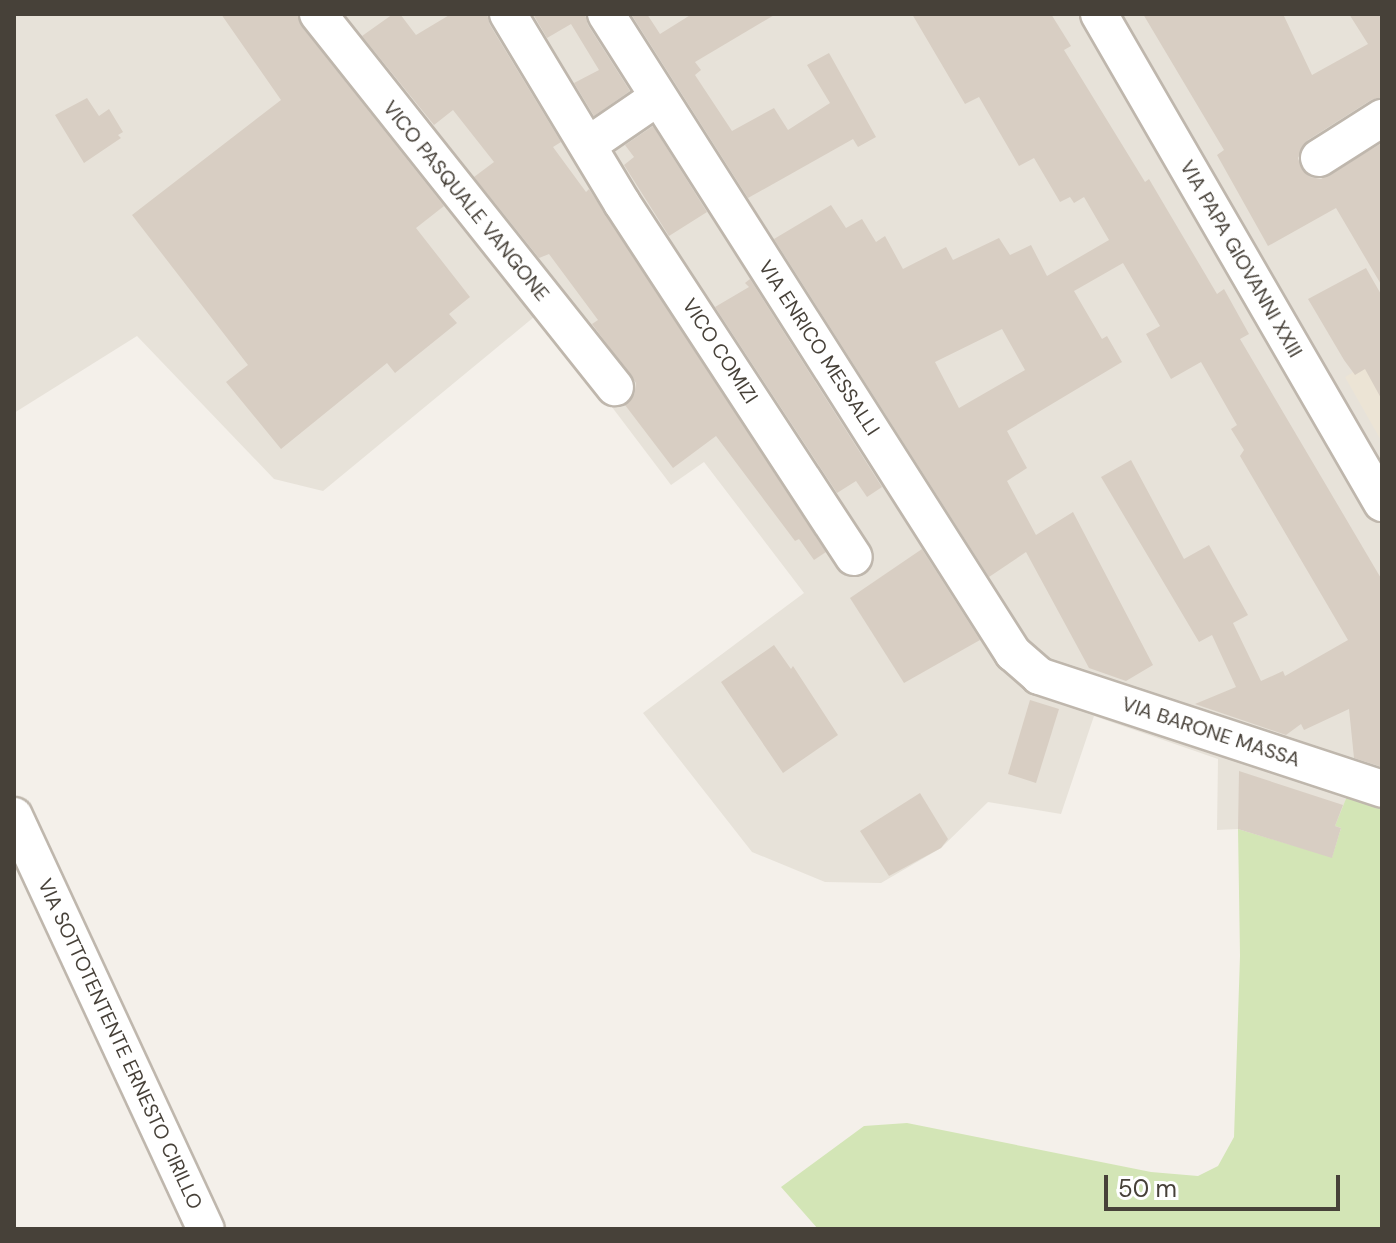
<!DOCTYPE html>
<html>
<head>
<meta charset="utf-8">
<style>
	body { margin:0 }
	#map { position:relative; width:1396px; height:1243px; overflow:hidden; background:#f4f0ea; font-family:"DM Sans",sans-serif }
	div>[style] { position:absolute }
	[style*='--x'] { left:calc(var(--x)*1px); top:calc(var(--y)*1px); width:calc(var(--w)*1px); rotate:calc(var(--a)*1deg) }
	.residential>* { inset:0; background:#e7e2d9 }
	.education>* { inset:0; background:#ece4d5 }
	.green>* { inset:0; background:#d3e5b6 }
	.building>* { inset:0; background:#d8cec3 }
	.roads { filter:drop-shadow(2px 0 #bfb7ad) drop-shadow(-2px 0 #bfb7ad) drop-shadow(0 2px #bfb7ad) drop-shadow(0 -2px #bfb7ad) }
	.street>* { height:36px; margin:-18px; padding:0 18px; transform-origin:18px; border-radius:18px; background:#fff }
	span { translate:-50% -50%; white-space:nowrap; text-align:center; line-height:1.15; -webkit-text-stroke:6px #fff; paint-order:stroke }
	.street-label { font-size:20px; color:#474139 }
	.frame { position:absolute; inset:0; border:16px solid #474139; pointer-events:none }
	.scale { position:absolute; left:1104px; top:1175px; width:236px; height:36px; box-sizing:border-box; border:4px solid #474139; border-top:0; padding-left:10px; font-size:24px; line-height:28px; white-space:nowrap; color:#474139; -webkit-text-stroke:6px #fff; paint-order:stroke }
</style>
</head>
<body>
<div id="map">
	<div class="residential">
		<div style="clip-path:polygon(14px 14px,1382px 14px,1382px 807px,1347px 796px,1336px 826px,1341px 828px,1332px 858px,1238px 829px,1217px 830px,1218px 759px,1094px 716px,1061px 814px,988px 802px,941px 848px,881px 883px,825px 882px,752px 852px,643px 713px,804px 593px,704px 462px,671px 485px,540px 312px,323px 491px,274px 479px,137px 336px,14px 413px)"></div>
	</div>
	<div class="education">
		<div style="clip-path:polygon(1382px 355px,1382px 442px,1345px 377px)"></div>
	</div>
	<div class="green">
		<div style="clip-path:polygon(1347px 796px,1382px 807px,1382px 1229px,818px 1229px,781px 1187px,864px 1126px,907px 1123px,1151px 1172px,1198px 1176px,1218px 1166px,1234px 1137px,1240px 956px,1238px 829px,1332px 857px,1341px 828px,1335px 826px)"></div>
	</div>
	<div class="building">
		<div style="clip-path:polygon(221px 14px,297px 14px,302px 27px,444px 206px,416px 228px,470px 297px,449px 314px,457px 323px,395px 373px,387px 363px,281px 449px,226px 382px,248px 365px,132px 215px,281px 100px)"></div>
		<div style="clip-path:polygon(393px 14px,400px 14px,416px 35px,451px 14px,487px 14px,490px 25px,561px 142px,553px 147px,586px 192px,589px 189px,826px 552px,814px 560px,799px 539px,795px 541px,716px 436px,673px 468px,625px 405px,634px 395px,636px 383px,592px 324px,598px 320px,549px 254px,539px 258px,474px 177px,494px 162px,453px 110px,434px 125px,362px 36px)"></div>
		<div style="clip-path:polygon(533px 14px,585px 14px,588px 25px,630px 91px,594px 116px,574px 83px,599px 70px,571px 24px,547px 38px)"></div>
		<div style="clip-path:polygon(631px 14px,647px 14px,660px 34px,692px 14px,776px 14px,695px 62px,701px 70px,695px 75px,732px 131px,774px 108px,788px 130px,830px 103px,807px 65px,829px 53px,876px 137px,858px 147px,853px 139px,748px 198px)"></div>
		<div style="clip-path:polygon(evenodd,912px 14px,1051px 14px,1071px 46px,1064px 50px,1145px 182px,1149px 179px,1217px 294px,1224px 289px,1249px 334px,1240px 339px,1382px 580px,1382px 767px,1354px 758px,1349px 709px,1304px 730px,1301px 724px,1286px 735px,1195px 704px,1236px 687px,1212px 635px,1199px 642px,1101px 477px,1131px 460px,1184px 559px,1209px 545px,1248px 615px,1233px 623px,1261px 681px,1283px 671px,1285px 676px,1348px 640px,1240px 456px,1244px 450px,1231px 429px,1237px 425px,1201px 362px,1171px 379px,1146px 334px,1160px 326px,1123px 263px,1074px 291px,1102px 339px,1107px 336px,1122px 362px,1007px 431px,1027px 468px,1007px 481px,1036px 535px,1073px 512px,1153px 665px,1126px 681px,1089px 668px,1026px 552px,989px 577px,774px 239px,831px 205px,846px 228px,862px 219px,876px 242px,885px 236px,903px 269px,946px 247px,953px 260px,999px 238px,1010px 255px,1031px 245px,1047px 276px,1109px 240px,1084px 197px,1074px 203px,1070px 197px,1060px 202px,1034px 158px,1019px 166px,979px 97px,965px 104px,912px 14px,1002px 329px,1025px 370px,959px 408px,935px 362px,1002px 329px)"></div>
		<div style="clip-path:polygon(1143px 14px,1283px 14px,1312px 75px,1368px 44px,1349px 14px,1382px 14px,1382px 97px,1371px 100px,1308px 140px,1298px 158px,1302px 170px,1310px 177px,1321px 179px,1382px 143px,1382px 286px,1336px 208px,1268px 246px,1217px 155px,1224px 150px)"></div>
		<div style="clip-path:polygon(87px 98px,99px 116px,109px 109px,123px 132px,118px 135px,121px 138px,84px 163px,55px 115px)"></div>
		<div style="clip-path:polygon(653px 126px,707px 212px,669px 236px,624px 165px,634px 157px,625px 145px)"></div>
		<div style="clip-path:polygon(1366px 268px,1382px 296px,1382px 400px,1365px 369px,1355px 375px,1344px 360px,1308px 299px)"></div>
		<div style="clip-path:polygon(750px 279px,882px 487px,867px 497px,856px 481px,837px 493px,715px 307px,749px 287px,745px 283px)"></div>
		<div style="clip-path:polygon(922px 549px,980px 640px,904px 683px,850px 598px)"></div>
		<div style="clip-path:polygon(774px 645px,791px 669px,793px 666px,838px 735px,783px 773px,721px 682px)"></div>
		<div style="clip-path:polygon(1030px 700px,1059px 709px,1036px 783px,1008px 774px)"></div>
		<div style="clip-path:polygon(1239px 771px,1343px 805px,1335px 826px,1341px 828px,1332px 858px,1238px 829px)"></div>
		<div style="clip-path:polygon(920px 793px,948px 839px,941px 848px,889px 876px,860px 831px)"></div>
	</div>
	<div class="roads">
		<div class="street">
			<div style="--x:318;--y:14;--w:477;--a:51.5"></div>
			<div style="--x:508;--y:14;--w:221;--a:58.9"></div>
			<div style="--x:622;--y:203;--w:423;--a:56.8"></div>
			<div style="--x:606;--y:14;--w:758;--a:57.51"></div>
			<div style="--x:1013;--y:653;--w:35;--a:41"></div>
			<div style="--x:1039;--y:676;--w:361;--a:18.2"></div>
			<div style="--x:1099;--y:14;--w:565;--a:59.94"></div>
			<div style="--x:588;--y:145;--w:85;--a:-34.4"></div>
			<div style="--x:1319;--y:158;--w:75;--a:-32.4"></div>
			<div style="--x:14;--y:816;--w:455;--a:65.1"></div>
		</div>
	</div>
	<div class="street-label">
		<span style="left:466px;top:201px;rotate:51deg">VICO PASQUALE VANGONE</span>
		<span style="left:1241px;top:259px;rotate:60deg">VIA PAPA GIOVANNI XXIII</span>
		<span style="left:819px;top:348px;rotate:57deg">VIA ENRICO MESSALLI</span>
		<span style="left:720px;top:351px;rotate:57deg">VICO COMIZI</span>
		<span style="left:1211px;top:732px;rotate:18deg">VIA BARONE MASSA</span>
		<span style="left:120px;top:1044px;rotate:65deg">VIA SOTTOTENTENTE ERNESTO CIRILLO</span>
	</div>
	<div class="frame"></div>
	<div class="scale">50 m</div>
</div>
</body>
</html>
